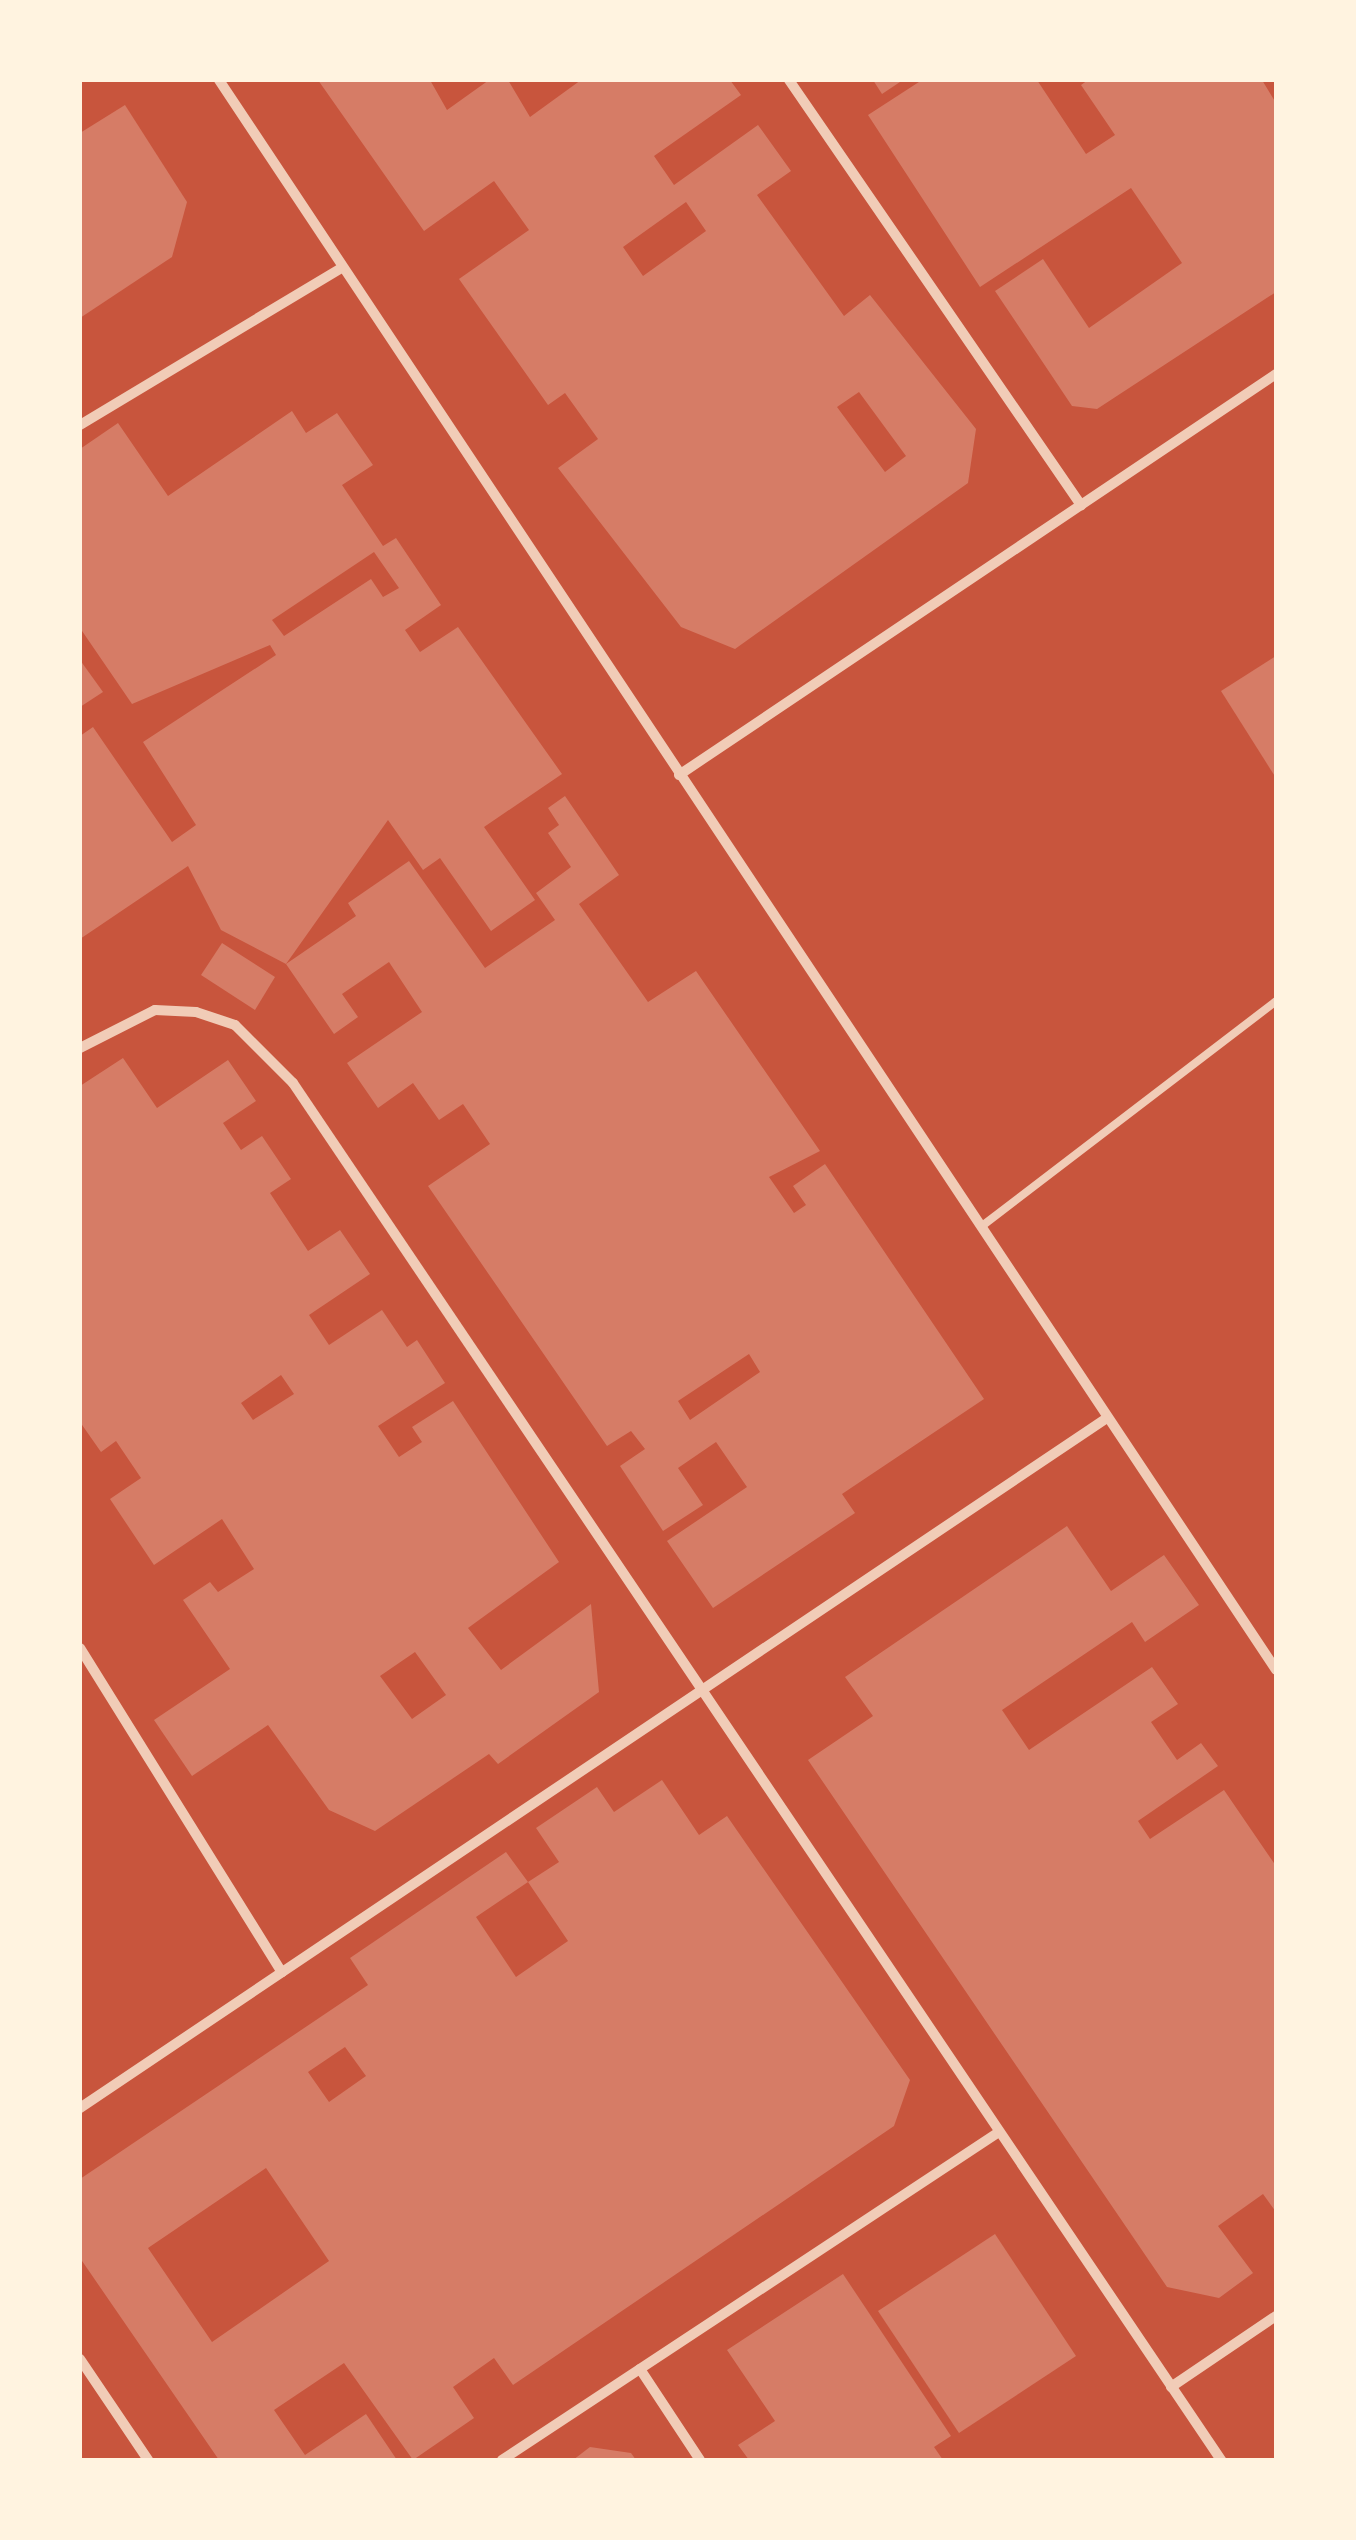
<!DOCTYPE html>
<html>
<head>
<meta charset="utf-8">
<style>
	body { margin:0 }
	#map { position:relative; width:1356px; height:2540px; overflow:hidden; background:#c8553d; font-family:"Sofia Sans Condensed",sans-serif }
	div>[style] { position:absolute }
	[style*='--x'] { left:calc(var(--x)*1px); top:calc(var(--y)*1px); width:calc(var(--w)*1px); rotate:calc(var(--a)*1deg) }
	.building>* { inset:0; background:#d67c66 }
	.service>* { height:8px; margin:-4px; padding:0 4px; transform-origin:4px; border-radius:4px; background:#f1ccb7 }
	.minor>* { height:10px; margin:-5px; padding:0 5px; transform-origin:5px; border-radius:5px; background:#f1ccb7 }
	span { translate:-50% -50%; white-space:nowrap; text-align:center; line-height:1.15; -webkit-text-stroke:9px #fff3e0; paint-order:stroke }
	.frame { position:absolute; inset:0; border:82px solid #fff3e0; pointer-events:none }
</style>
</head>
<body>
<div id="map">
	<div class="building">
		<div style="clip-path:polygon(evenodd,318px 80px,430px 80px,447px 110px,489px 80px,508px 80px,530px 117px,581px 80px,730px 80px,741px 95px,654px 156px,674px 185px,758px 125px,791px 171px,757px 195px,844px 316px,870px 295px,976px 429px,968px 483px,735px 649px,681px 627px,558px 468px,598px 439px,565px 393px,548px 405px,459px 279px,529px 230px,494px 181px,424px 231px,318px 80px,686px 202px,706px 231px,643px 276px,623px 247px,686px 202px,318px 80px,859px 392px,906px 456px,885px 472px,837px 407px,859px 392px)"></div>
		<div style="clip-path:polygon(873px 80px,903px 80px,882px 94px)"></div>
		<div style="clip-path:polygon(922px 80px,1037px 80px,1086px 154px,1115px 135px,1081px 85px,1088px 80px,1262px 80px,1276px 103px,1276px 292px,1097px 409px,1072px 406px,995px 291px,1043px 259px,1089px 328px,1182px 263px,1131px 188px,980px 287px,868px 115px)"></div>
		<div style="clip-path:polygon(125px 105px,187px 202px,172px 257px,80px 318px,80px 133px)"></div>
		<div style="clip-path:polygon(evenodd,292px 411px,306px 433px,337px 413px,373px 465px,342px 485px,383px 546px,396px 538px,441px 605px,405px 630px,420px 652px,458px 627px,562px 774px,484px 827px,535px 900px,491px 931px,440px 858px,423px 870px,388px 820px,286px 964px,221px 930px,188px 866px,80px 939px,80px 736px,93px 727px,172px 842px,196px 825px,143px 742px,276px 655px,270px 645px,132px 704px,80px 628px,80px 449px,118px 423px,168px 496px,292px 411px,374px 552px,399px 588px,383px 597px,371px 579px,284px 636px,272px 620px,374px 552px)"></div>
		<div style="clip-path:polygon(1276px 656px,1276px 778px,1221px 691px)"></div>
		<div style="clip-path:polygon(80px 660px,103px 692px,80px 707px)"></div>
		<div style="clip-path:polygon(evenodd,565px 796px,619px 875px,579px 904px,648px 1002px,696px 971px,820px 1151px,769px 1177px,794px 1213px,806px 1205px,793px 1186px,825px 1164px,984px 1399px,842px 1494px,855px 1513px,713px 1608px,667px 1541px,747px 1487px,716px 1442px,678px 1468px,703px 1505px,663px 1531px,620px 1466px,645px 1449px,631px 1431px,607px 1446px,428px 1186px,490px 1144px,463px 1104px,439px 1120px,413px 1083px,378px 1108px,347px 1063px,422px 1012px,389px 962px,342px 994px,358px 1017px,334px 1034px,286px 964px,356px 916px,348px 903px,409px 861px,485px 968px,555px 920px,536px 893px,571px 867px,548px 833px,559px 825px,548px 808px,565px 796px,749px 1354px,760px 1372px,690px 1420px,678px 1401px,749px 1354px)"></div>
		<div style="clip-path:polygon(222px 943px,275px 977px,255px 1010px,201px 975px)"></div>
		<div style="clip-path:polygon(evenodd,123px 1058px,157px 1108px,228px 1060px,256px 1101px,223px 1123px,241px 1150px,262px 1136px,291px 1179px,270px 1193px,308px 1251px,340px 1230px,370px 1274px,309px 1315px,329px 1345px,382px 1310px,407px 1347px,417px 1340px,445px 1383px,378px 1426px,399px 1457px,422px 1442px,412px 1427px,453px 1401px,559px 1562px,468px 1628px,501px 1670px,591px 1604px,599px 1692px,498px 1764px,489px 1754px,375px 1831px,329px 1810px,268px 1725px,192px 1776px,154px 1720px,230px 1669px,183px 1600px,210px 1582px,218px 1592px,254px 1569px,222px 1519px,154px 1565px,110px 1499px,141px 1478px,116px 1441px,101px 1452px,80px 1422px,80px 1086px,123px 1058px,281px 1375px,294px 1394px,253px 1420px,241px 1403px,281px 1375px,123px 1058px,415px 1652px,446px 1695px,412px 1719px,380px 1676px,415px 1652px)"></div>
		<div style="clip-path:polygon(1067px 1526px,1111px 1591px,1164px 1555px,1199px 1605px,1145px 1642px,1132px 1622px,1002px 1710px,1029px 1750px,1152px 1667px,1178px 1704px,1151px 1722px,1177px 1760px,1201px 1743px,1218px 1766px,1138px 1821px,1150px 1839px,1224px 1790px,1276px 1866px,1276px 2212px,1263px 2194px,1218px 2226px,1253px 2273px,1219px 2298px,1167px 2287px,808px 1760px,873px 1716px,845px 1677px)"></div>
		<div style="clip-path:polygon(evenodd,662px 1780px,699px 1835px,727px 1816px,910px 2080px,894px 2126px,513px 2385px,494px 2358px,453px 2387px,474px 2418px,413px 2460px,344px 2363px,274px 2410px,305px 2455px,366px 2414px,397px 2460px,219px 2460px,80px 2258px,80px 2179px,368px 1985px,350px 1958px,506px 1852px,528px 1882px,476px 1917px,516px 1977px,568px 1941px,528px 1882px,559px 1862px,536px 1828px,597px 1787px,614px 1812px,662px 1780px,345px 2047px,366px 2076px,329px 2102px,308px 2072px,345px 2047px,662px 1780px,266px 2168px,329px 2261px,212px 2342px,148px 2248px,266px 2168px)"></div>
		<div style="clip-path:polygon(995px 2234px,1076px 2356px,959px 2433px,878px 2311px)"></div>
		<div style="clip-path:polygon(843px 2274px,951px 2436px,934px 2447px,943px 2460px,749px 2460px,738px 2445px,775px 2421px,727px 2350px)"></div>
		<div style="clip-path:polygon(590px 2447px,631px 2453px,636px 2460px,573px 2460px)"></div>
	</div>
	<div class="service">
		<div style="--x:982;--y:1226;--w:370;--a:-37.4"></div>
	</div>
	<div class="minor">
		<div style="--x:219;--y:80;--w:1909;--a:56.38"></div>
		<div style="--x:789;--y:80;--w:516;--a:55.51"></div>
		<div style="--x:80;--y:425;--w:305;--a:-31"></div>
		<div style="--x:679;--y:775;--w:719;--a:-33.89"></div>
		<div style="--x:80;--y:1048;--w:84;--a:-26.9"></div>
		<div style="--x:155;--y:1010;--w:41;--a:2.8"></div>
		<div style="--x:196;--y:1012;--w:41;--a:18.4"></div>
		<div style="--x:235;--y:1025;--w:82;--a:45"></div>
		<div style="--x:293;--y:1083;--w:1661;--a:56.02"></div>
		<div style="--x:80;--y:1648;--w:382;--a:58.1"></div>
		<div style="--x:80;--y:2108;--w:1237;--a:-33.9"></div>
		<div style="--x:80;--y:2359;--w:122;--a:56"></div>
		<div style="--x:640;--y:2369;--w:109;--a:56.6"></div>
		<div style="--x:1171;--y:2387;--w:127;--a:-34.1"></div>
		<div style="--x:502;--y:2460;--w:592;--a:-33.42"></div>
	</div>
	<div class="frame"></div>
</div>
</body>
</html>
